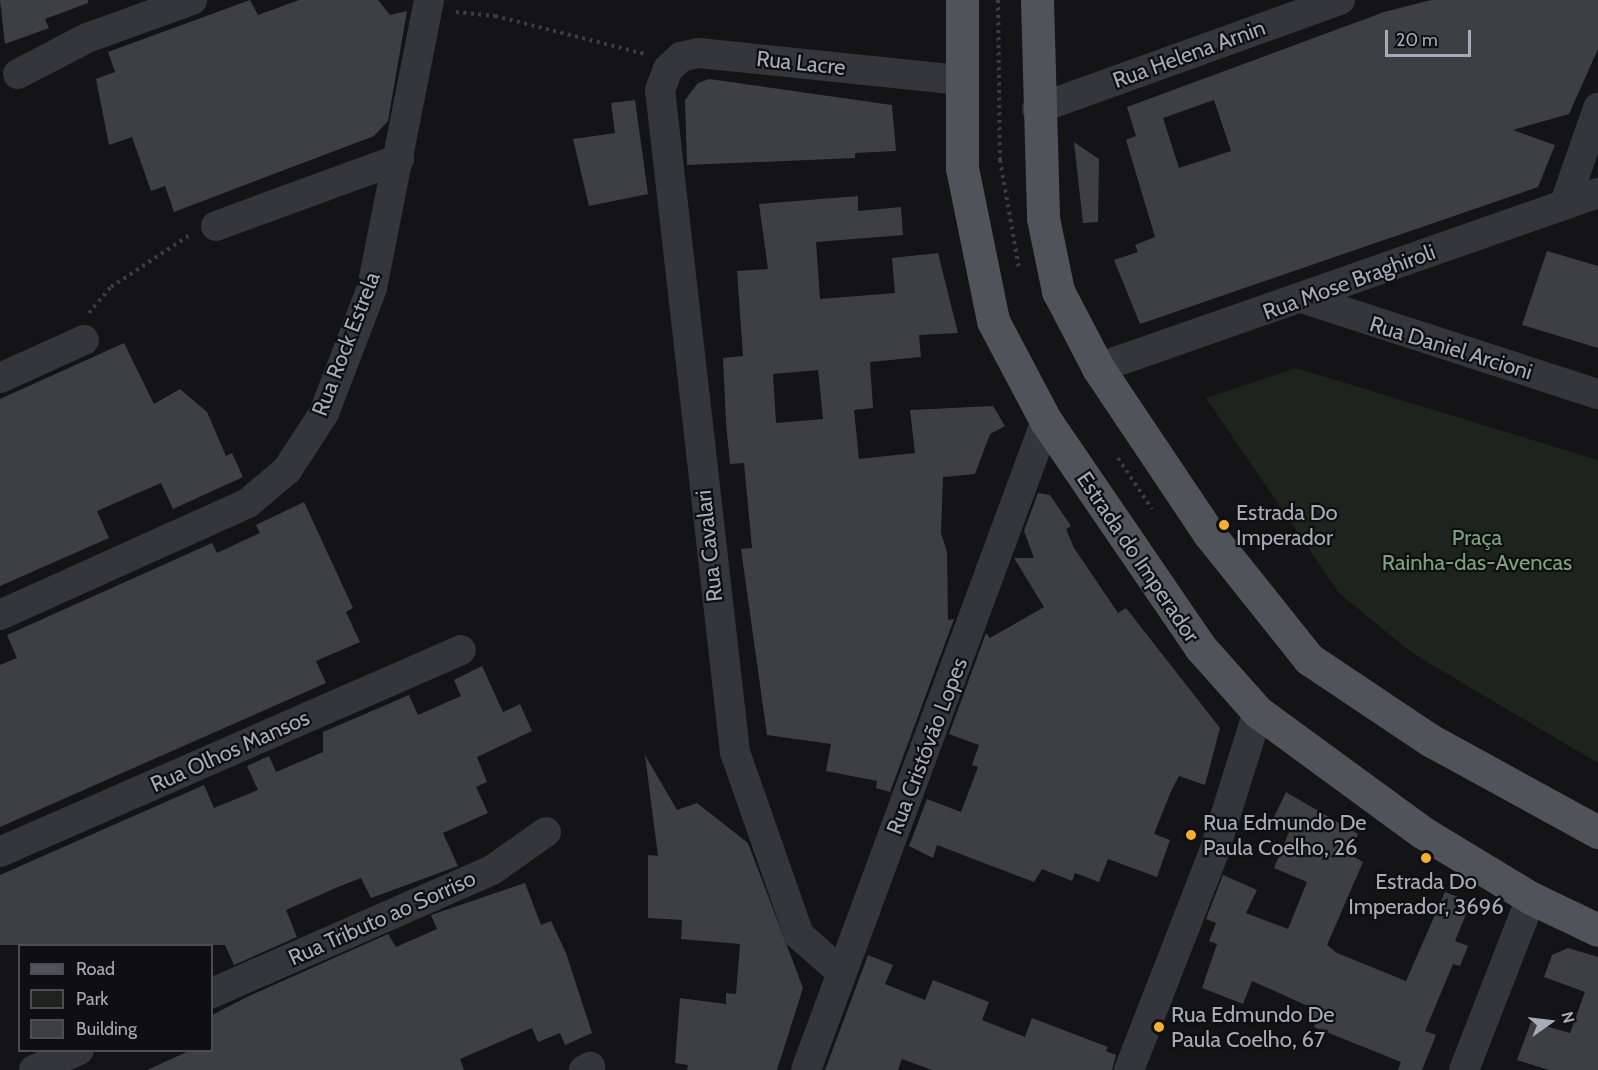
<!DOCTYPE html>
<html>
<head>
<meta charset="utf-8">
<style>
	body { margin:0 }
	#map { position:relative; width:1598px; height:1070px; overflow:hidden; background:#141416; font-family:Cabin,sans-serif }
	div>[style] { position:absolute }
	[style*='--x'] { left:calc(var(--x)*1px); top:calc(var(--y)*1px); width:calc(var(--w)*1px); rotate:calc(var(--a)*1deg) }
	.green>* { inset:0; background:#1c241d }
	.building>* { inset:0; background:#3e3f43 }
	.path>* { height:4px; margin-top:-2px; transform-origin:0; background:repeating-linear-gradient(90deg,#3b3d42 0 3px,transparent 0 7.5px) }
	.minor>* { height:30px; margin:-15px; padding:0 15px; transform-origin:15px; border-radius:15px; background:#35363b }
	.major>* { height:33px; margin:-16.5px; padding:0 16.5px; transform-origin:16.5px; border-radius:16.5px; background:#51535a }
	.dots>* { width:16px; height:16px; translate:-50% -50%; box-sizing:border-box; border:3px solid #0f0f11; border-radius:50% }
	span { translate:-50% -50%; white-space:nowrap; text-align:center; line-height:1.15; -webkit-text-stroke:4.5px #0f0f11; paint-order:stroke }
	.street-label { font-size:22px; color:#a6abb7 }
	.poi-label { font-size:22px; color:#a6abb7 }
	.left { translate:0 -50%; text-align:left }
	.park-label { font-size:22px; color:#7ca27e }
	.legend { position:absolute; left:18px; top:944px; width:195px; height:108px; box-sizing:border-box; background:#0f0f11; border:2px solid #4b4d53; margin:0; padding:8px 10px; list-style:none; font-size:18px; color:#a6abb7 }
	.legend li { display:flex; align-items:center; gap:12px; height:30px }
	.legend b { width:30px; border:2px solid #4b4d53 }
	.north { position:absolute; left:1520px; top:992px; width:60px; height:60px; -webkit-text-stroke:4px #0f0f11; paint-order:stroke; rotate:76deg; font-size:16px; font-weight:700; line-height:24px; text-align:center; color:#a6abb7 }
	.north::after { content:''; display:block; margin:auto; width:21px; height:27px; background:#a6abb7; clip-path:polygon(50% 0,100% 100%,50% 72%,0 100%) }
	.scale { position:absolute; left:1385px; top:30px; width:86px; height:27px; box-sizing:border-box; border:3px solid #a6abb7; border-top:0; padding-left:8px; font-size:18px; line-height:21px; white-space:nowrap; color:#a6abb7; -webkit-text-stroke:4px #0f0f11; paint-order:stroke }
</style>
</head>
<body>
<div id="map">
	<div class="green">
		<div style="clip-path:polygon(1296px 368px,1598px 460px,1598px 763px,1412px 653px,1339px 593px,1206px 398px)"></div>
	</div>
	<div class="building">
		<div style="clip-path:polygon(0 0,88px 0,88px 3px,45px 19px,49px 28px,5px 44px)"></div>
		<div style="clip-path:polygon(250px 0,258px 15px,299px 0,378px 0,390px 15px,407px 11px,388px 121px,374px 136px,174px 212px,165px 186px,151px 191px,132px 137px,109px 145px,96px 79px,115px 72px,108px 52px)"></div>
		<div style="clip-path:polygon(evenodd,1431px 0,1598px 0,1598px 49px,1569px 114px,1513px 130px,1555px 145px,1538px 187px,1140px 324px,1114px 260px,1138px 252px,1135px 245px,1155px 237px,1126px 140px,1136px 136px,1127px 107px,1384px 12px,1431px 0,1214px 100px,1231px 151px,1179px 168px,1163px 118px,1214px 100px)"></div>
		<div style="clip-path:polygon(709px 79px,892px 105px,896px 151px,855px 153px,855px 158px,687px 165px,685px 100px,698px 83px)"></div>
		<div style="clip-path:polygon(635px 100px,648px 194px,589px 206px,573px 139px,615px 133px,611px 103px)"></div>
		<div style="clip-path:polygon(1074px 142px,1099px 159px,1098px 222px,1083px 223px)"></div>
		<div style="clip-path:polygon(evenodd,858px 196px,858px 211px,901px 207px,903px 235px,816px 242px,820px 299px,895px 293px,892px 258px,938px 253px,958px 333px,919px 335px,921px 357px,870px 362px,873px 408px,854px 410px,859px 459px,915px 453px,910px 410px,993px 406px,1005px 426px,990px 434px,975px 474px,943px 477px,941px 533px,947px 552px,948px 620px,954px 619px,890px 792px,876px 788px,877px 781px,826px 771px,831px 744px,767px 735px,741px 549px,752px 548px,744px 463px,730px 464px,726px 423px,723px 358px,743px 356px,737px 271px,768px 269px,759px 204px,858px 196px,818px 370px,823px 419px,776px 423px,773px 374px,818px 370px)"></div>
		<div style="clip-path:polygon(1547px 251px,1598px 266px,1598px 348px,1522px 325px)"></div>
		<div style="clip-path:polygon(124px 343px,154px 404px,180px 389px,207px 412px,226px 456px,232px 453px,243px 477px,173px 509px,161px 483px,97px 511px,109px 538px,0 586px,0 399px)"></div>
		<div style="clip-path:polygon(1038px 493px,1050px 495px,1071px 526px,1066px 529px,1074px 548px,1118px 613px,1126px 608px,1220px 728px,1205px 785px,1179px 776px,1171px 791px,1154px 834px,1170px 840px,1157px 877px,1108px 859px,1099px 882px,1075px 873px,1072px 881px,1042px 869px,1034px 882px,937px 845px,933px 858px,909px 846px,927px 799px,961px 812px,978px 767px,972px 765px,979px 745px,949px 734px,986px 633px,990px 638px,1044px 607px,1014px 558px,1034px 558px,1024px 531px)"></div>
		<div style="clip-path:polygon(304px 502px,353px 608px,346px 612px,360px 642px,316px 661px,326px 683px,0 827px,0 665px,17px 658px,7px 635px,212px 543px,217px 553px,260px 533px,256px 525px)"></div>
		<div style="clip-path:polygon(482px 666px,503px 712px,520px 704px,532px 731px,477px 757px,487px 782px,476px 787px,488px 813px,443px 833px,458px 866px,371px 898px,361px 878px,338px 887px,286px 910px,297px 937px,234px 965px,225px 945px,0 945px,0 875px,204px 785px,214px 808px,258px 790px,247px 766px,269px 756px,276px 772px,323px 752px,323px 732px,409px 695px,418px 715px,461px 696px,454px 680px)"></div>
		<div style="clip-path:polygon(645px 755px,677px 810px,697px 803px,748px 843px,803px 988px,777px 1070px,687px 1070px,688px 1065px,675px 1063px,680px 998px,726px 1004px,726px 993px,736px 994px,740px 944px,681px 939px,682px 920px,648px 918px,648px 855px,658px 856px)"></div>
		<div style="clip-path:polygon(1286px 792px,1358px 834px,1349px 854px,1363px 862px,1327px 945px,1337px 953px,1406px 981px,1445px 892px,1471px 902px,1455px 941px,1468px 946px,1460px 966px,1453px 964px,1425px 1031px,1436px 1035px,1422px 1070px,1398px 1070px,1401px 1062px,1314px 1027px,1317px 1020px,1307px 1016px,1310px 1007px,1252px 981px,1243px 1004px,1202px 988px,1217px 944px,1209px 941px,1216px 923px,1206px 919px,1223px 875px,1257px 890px,1246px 913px,1288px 929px,1307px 882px,1274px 868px,1292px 825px,1274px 817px)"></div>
		<div style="clip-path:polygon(525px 883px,541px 925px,551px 921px,566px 953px,592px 1033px,565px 1045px,560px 1033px,538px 1042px,532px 1028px,460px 1059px,464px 1070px,147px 1070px,191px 1050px,212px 1050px,212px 1015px,249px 996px,388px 934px,396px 947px,437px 929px,431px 915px)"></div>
		<div style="clip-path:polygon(1568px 948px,1598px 957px,1598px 1070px,1549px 1070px,1517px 1060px,1531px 1022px,1570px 1033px,1585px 992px,1544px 977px,1552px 955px)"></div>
		<div style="clip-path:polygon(868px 955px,893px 965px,885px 984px,925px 1000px,933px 980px,989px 1002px,982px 1020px,1025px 1037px,1032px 1018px,1108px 1047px,1106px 1051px,1116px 1055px,1112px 1070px,932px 1070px,902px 1059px,898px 1070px,825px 1070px)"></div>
	</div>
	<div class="path">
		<div style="--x:998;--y:0;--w:160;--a:89.3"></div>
		<div style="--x:1000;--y:160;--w:111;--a:80.1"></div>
		<div style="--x:456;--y:12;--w:39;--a:6"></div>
		<div style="--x:495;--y:16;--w:155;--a:14.2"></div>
		<div style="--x:89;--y:313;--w:34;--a:-50"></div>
		<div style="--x:111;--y:287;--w:96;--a:-33.5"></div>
		<div style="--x:1118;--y:458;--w:61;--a:56.3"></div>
	</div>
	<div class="minor">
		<div style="--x:18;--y:74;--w:78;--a:-27.6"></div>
		<div style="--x:87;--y:38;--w:112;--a:-19.9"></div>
		<div style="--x:1037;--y:109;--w:322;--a:-19.8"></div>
		<div style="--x:1565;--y:203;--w:101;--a:-70.8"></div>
		<div style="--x:216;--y:226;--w:195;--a:-20.1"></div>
		<div style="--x:1305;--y:299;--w:308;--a:18"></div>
		<div style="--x:1098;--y:368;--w:530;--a:-19.29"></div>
		<div style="--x:0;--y:378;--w:92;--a:-24.3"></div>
		<div style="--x:0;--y:615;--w:272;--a:-24.3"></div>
		<div style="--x:248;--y:503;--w:51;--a:-40.2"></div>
		<div style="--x:287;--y:470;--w:68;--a:-57"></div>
		<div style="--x:324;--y:413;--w:134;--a:-69"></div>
		<div style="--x:372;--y:288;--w:294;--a:-78.8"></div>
		<div style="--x:0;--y:852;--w:503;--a:-23.66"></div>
		<div style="--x:841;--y:972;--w:56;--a:-138.6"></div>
		<div style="--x:799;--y:935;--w:194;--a:-109.3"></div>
		<div style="--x:735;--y:752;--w:666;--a:-96.46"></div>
		<div style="--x:660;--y:90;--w:22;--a:-69"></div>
		<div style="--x:668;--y:69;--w:18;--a:-43"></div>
		<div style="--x:681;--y:57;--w:18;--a:-13"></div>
		<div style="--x:699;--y:53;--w:264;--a:5.9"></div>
		<div style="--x:212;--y:993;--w:306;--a:-23.7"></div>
		<div style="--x:492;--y:870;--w:66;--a:-35.1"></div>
		<div style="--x:34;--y:1070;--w:49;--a:-24"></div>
		<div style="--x:584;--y:1070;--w:7;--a:-27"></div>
		<div style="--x:806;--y:1070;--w:692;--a:-69.71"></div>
		<div style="--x:1129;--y:1070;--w:234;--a:-68.7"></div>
		<div style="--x:1214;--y:852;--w:147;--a:-72.6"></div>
		<div style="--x:1464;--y:1070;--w:185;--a:-68.7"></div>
	</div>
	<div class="major">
		<div style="--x:962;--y:0;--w:168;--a:90"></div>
		<div style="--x:962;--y:168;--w:156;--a:78.5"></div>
		<div style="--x:993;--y:321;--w:113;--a:62.1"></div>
		<div style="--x:1046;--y:421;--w:273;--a:55.7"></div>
		<div style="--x:1200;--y:647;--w:87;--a:48.3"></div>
		<div style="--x:1258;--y:712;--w:203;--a:36.2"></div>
		<div style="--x:1422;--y:832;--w:127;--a:31.2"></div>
		<div style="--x:1531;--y:898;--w:74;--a:25.5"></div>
		<div style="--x:1037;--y:0;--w:218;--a:88.4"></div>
		<div style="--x:1043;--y:218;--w:75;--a:78.4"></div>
		<div style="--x:1058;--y:291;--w:87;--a:62.5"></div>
		<div style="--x:1098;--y:368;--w:201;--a:56.2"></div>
		<div style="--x:1210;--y:535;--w:159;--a:51.4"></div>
		<div style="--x:1309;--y:659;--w:146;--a:33.8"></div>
		<div style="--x:1430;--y:740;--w:192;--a:28.7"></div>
	</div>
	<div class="dots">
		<div style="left:1224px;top:525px;background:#f6af2c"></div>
		<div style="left:1191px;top:835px;background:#f6af2c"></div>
		<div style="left:1426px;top:858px;background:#f6af2c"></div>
		<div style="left:1159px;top:1027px;background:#f6af2c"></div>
	</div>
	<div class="street-label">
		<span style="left:1189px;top:54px;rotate:-20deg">Rua Helena Arnin</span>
		<span style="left:801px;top:63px;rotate:6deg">Rua Lacre</span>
		<span style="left:1349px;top:282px;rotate:-20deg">Rua Mose Braghiroli</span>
		<span style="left:346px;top:344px;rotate:-69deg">Rua Rock Estrela</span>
		<span style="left:1451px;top:348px;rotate:17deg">Rua Daniel Arcioni</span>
		<span style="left:709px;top:546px;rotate:-96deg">Rua Cavalari</span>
		<span style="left:1138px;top:557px;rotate:56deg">Estrada do Imperador</span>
		<span style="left:927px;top:746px;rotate:-69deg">Rua Cristóvão Lopes</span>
		<span style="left:230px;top:751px;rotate:-24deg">Rua Olhos Mansos</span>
		<span style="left:382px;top:918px;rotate:-24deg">Rua Tributo ao Sorriso</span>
	</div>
	<div class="poi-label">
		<span class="left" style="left:1236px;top:525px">Estrada Do<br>Imperador</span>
		<span class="left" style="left:1203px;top:835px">Rua Edmundo De<br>Paula Coelho, 26</span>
		<span style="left:1426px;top:894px">Estrada Do<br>Imperador, 3696</span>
		<span class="left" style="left:1171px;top:1027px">Rua Edmundo De<br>Paula Coelho, 67</span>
	</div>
	<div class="park-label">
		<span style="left:1477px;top:550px">Praça<br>Rainha-das-Avencas</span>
	</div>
	<ul class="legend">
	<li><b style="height:8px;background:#51535a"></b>Road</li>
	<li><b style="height:16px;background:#1c241d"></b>Park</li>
	<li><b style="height:16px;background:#3e3f43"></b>Building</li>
	</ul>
	<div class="north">N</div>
	<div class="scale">20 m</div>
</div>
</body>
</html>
